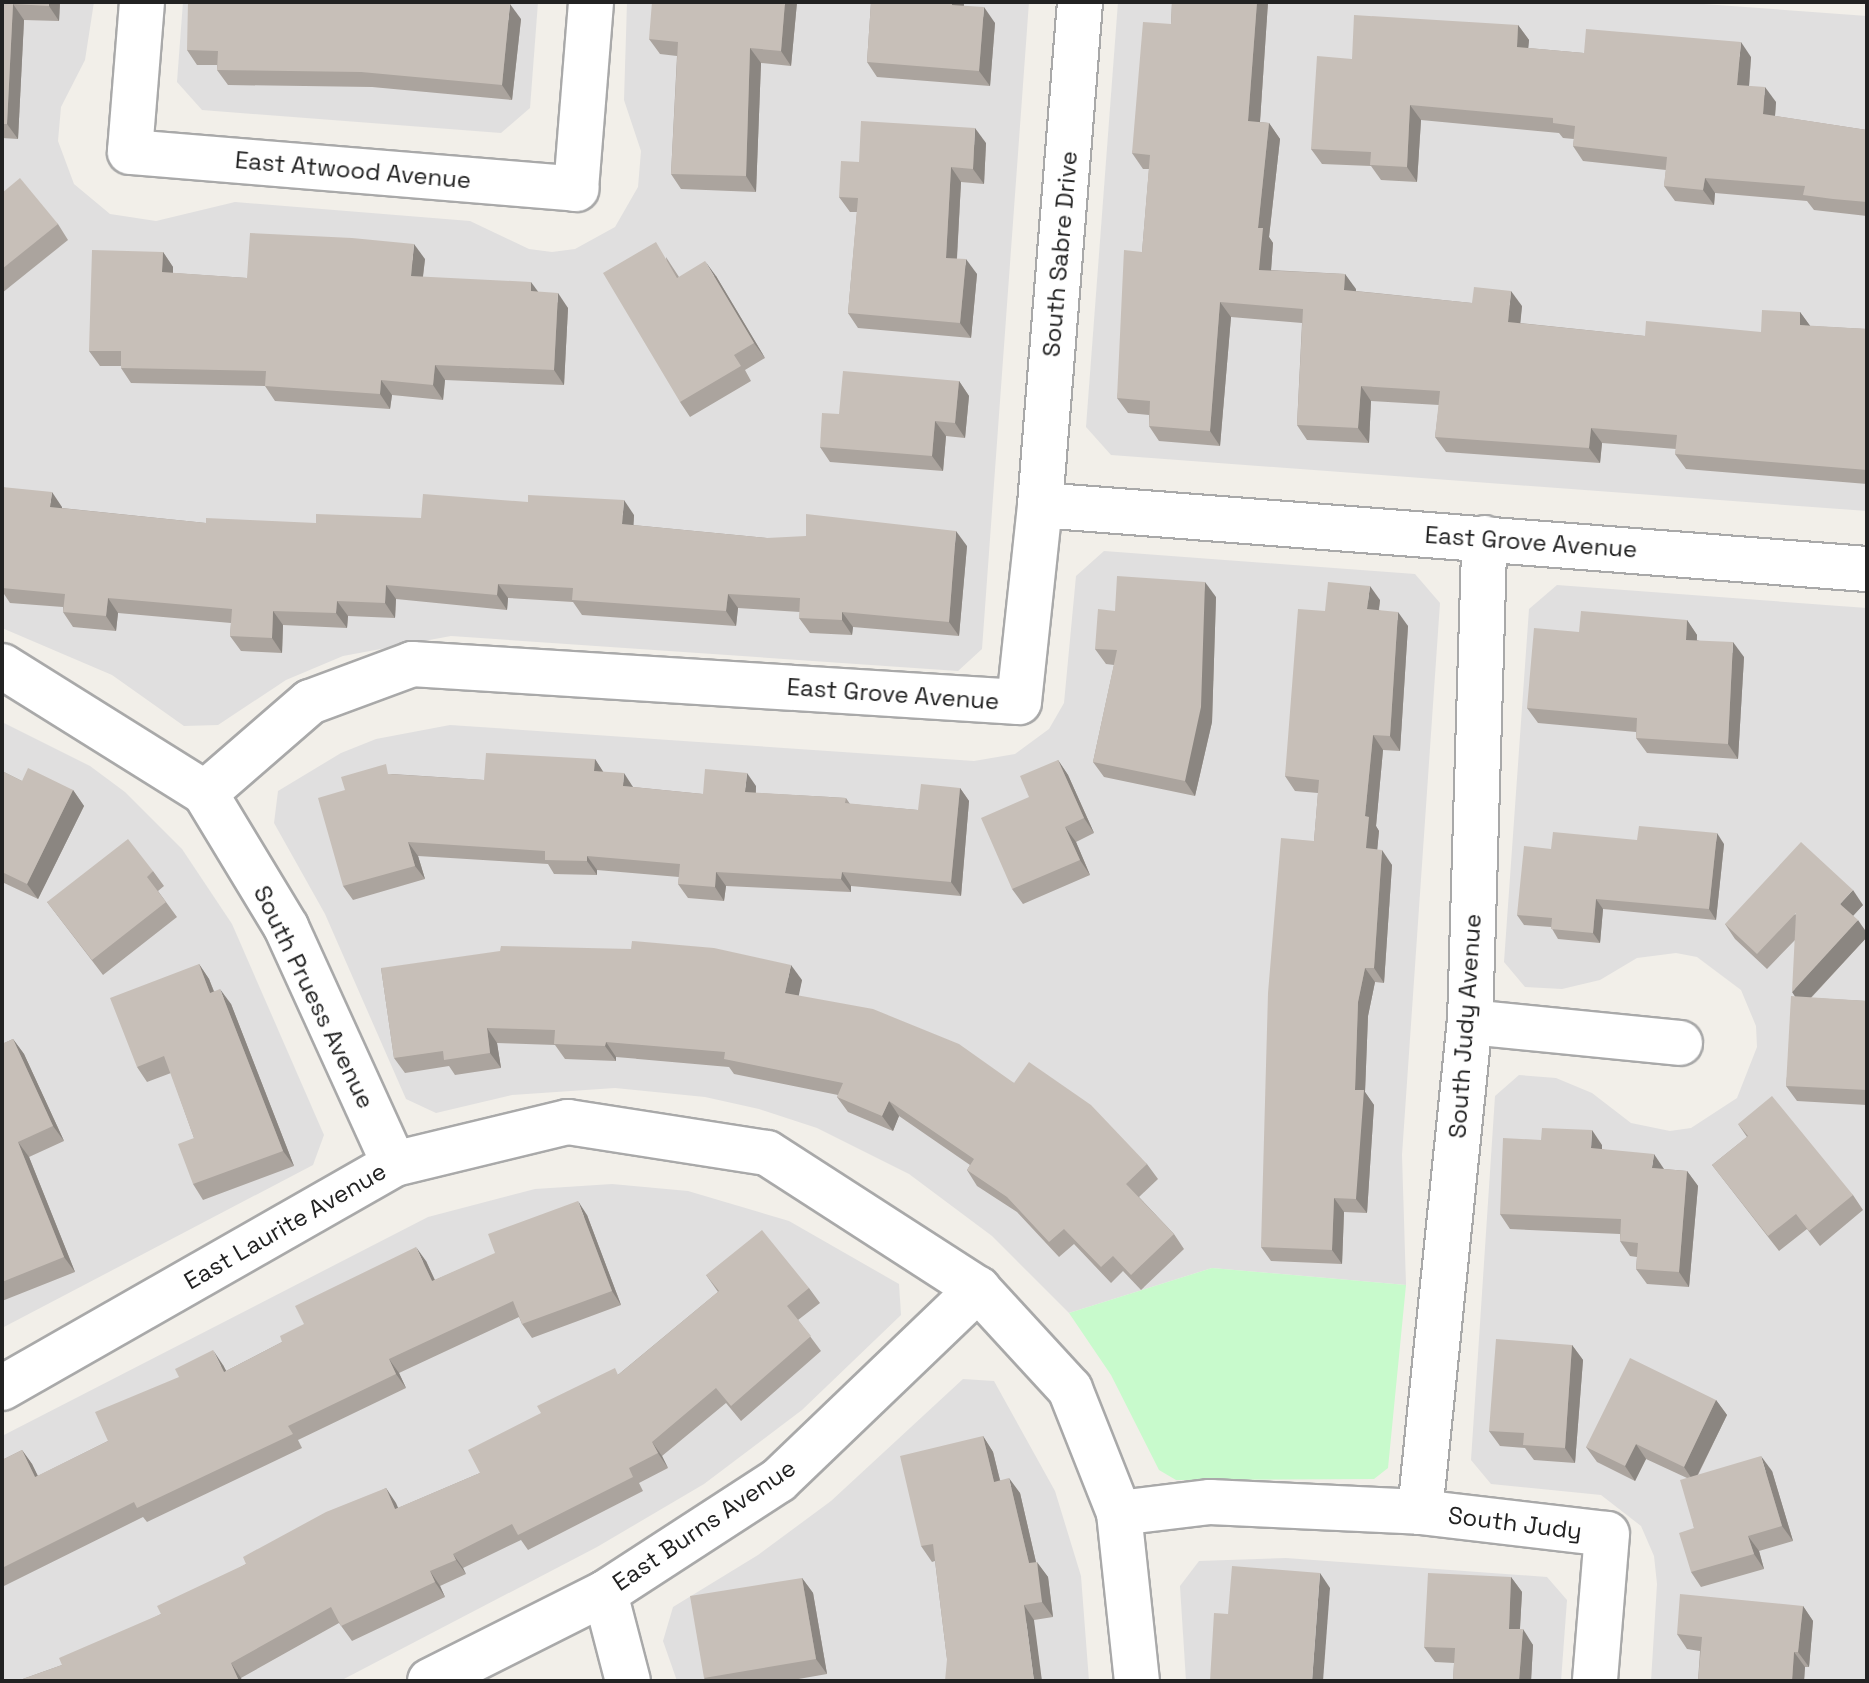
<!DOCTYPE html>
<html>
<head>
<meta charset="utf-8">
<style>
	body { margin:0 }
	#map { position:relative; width:1869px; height:1683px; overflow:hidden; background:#f2efe9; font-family:"Space Grotesk",sans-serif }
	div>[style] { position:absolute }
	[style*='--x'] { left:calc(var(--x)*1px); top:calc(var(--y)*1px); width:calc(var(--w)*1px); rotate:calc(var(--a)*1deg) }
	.residential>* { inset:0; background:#e0dfdf }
	.park>* { inset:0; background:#c8facc }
	.roads { filter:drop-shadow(2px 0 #a9a9a9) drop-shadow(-2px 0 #a9a9a9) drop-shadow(0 2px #a9a9a9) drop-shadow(0 -2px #a9a9a9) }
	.minor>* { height:44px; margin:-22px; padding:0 22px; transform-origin:22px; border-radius:22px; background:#fff }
	.wall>* { inset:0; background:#aba49e }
	.shaded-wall>* { inset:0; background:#8b8681 }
	.building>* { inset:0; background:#c7bfb8 }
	span { translate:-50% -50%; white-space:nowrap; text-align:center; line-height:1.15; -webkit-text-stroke:6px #fff; paint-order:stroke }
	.street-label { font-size:24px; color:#222 }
	.frame { position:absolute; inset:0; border:4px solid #222; pointer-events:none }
</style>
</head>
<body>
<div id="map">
	<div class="residential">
		<div style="clip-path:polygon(2px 2px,94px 2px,85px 60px,61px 107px,58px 141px,74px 184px,110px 214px,156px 221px,235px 202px,470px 221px,529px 249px,552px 252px,575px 249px,615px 227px,638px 187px,641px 151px,624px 100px,627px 2px,1029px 2px,982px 649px,958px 671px,451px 636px,343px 656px,286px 680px,218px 725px,184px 726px,112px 675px,2px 628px)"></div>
		<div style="clip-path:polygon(183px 2px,538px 2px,530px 108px,501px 133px,202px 110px,177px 82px)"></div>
		<div style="clip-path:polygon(1118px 2px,1676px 2px,1867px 16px,1867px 511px,1111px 455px,1086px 427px)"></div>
		<div style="clip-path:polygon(1104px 551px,1415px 574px,1440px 603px,1402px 1155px,1406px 1285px,1212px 1268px,1069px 1313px,992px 1236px,909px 1174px,817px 1128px,759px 1109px,705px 1097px,615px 1088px,512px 1095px,436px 1113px,406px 1099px,325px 914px,274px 823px,278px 791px,341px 753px,376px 739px,450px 725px,974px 761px,1015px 754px,1049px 729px,1064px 703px,1076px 576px)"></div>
		<div style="clip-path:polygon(1557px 585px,1867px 608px,1867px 1681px,1651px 1681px,1657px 1584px,1654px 1556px,1641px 1526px,1601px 1495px,1491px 1484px,1471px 1460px,1495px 1096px,1519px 1075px,1556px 1078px,1592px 1093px,1631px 1123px,1670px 1131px,1691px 1128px,1737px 1098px,1757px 1047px,1756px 1026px,1741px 990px,1697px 957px,1676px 953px,1637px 958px,1600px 980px,1562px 989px,1525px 987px,1504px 962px,1529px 609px)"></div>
		<div style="clip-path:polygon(2px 722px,90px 766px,125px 792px,182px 849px,232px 924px,324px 1135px,313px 1165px,2px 1328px)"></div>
		<div style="clip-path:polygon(612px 1184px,688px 1191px,789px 1221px,899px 1284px,901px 1315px,802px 1410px,704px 1484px,597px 1547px,340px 1681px,2px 1681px,2px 1436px,428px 1217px,535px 1189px)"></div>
		<div style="clip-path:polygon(963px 1379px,994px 1381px,1055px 1491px,1081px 1576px,1089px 1681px,677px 1681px,663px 1641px,673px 1607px,758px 1555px,831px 1501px)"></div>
		<div style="clip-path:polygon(1286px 1558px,1547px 1577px,1567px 1600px,1561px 1681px,1186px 1681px,1180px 1586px,1199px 1561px)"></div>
	</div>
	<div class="park">
		<div style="clip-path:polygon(1212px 1268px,1406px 1285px,1388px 1468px,1374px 1479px,1176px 1480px,1159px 1470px,1111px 1375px,1069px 1313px)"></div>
	</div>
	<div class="roads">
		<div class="minor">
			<div style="--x:142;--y:2;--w:150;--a:94.6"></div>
			<div style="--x:130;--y:152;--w:448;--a:4.7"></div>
			<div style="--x:576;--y:189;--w:188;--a:-85.4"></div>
			<div style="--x:1040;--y:505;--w:505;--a:-85.45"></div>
			<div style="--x:2;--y:666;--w:239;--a:32"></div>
			<div style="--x:205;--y:793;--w:157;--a:58.8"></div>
			<div style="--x:286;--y:927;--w:260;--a:65.5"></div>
			<div style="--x:205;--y:793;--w:139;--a:-40.9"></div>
			<div style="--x:310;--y:702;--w:109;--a:-20.4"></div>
			<div style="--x:412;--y:664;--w:608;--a:3.58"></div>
			<div style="--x:1019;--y:702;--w:198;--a:-83.9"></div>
			<div style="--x:1040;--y:505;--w:829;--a:4.43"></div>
			<div style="--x:1470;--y:1022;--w:211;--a:5.7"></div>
			<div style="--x:2;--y:1388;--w:451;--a:-29.7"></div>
			<div style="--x:394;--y:1164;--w:179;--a:-13.6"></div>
			<div style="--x:568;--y:1122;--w:201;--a:8.9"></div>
			<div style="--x:767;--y:1153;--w:251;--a:32.8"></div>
			<div style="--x:978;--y:1289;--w:136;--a:47.4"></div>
			<div style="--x:1070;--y:1389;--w:133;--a:68.4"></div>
			<div style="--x:1119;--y:1513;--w:169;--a:83.9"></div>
			<div style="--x:1420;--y:1512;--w:493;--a:-84.2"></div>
			<div style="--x:1470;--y:1022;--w:484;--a:-88.3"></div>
			<div style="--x:1119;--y:1513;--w:92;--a:-6.9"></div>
			<div style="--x:1210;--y:1502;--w:210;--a:2.7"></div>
			<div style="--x:1420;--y:1512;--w:188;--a:6.7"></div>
			<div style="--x:1607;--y:1534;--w:147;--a:94.7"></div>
			<div style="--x:605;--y:1593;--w:91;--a:75.4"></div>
			<div style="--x:430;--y:1681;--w:196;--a:-26.7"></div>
			<div style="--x:605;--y:1593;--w:207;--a:-33"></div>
			<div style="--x:779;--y:1480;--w:276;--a:-43.8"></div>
		</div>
	</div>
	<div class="wall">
		<div style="clip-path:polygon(2px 2px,60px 2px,59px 21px,24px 20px,18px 139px,2px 138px)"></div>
		<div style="clip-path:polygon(797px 2px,791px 66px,761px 63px,756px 192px,681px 189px,671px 174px,677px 56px,660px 54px,649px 39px)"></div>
		<div style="clip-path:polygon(871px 2px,964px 2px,964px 6px,995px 23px,990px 86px,877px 77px,867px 62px)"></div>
		<div style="clip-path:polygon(1172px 2px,1268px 2px,1260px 122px,1269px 123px,1280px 139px,1269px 237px,1273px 243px,1271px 270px,1345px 274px,1356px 291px,1472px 303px,1522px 306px,1520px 323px,1645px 336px,1761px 332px,1800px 312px,1810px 326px,1867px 329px,1867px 484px,1686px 469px,1675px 454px,1676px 449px,1602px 443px,1600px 463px,1446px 452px,1435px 437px,1439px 405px,1371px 401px,1369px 443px,1307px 440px,1297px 425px,1302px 323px,1231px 317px,1220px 446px,1159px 441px,1149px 426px,1149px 415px,1128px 413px,1117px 398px,1142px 252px,1149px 169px,1143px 169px,1132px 153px,1171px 24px)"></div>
		<div style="clip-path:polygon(521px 19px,512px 100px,372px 87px,228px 85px,217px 70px,217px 65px,197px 65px,187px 50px)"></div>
		<div style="clip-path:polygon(1518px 25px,1529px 40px,1528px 48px,1584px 53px,1751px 57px,1749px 86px,1776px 102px,1775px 116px,1867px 130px,1867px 216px,1814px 210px,1807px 201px,1715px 193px,1714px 205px,1675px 201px,1664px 186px,1666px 170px,1583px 161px,1573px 146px,1574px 139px,1563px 138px,1559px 133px,1421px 120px,1417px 182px,1381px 180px,1371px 166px,1322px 164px,1311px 149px,1352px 59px)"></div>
		<div style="clip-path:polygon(986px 143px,984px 184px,961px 182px,957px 259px,977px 274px,971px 338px,858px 328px,848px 313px,857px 212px,850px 212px,839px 197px,859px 162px)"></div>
		<div style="clip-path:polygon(2px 193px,58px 224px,68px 240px,2px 293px)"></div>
		<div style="clip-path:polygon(163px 252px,173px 267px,173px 273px,247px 278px,425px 259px,423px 277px,538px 292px,568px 308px,564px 385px,445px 380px,443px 400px,392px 395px,390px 409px,275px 401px,265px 386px,131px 383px,121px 368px,121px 366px,100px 366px,89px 351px)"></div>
		<div style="clip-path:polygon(666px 257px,679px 277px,716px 276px,765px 358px,745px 370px,751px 381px,690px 417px,680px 402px)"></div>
		<div style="clip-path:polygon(959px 381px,969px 396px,965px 438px,946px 436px,943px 471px,830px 462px,820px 447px,839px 414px)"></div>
		<div style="clip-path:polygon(2px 487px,62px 507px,62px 508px,206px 523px,316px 523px,421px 518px,634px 515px,633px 525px,767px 538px,967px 546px,959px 636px,853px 627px,852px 635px,810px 633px,799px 618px,800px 612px,738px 608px,736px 626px,582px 615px,573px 602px,508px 598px,507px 610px,396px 599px,395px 618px,348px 616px,347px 628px,283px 625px,282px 653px,241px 651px,230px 636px,231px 623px,118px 613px,116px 631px,73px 627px,63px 612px,63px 607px,10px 603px,2px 591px)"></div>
		<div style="clip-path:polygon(1216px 597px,1212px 722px,1195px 796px,1104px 777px,1093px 762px,1114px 665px,1106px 664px,1095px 649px,1115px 611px)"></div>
		<div style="clip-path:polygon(1380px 600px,1379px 610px,1408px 626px,1400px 751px,1383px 750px,1376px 826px,1379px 831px,1377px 850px,1392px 865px,1384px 983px,1375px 982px,1368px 1016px,1365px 1092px,1374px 1105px,1367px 1213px,1344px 1212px,1342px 1264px,1271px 1261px,1261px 1247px,1314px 841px,1318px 793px,1295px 791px,1285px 776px,1325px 611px)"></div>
		<div style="clip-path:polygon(1687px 620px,1697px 635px,1697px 640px,1744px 657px,1738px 759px,1647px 753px,1636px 738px,1636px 732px,1538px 723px,1527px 708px,1579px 632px)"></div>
		<div style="clip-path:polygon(595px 759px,603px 772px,633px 787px,703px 794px,756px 786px,756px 793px,846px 798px,850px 804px,918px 810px,960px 788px,969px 801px,961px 896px,851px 886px,851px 892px,726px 886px,724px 901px,688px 898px,678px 884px,679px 877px,597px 870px,597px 875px,554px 874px,548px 864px,418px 856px,425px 879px,353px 900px,343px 886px,345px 790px,392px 774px,484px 780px)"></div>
		<div style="clip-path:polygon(1058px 760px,1068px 775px,1094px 833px,1076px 842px,1090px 875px,1023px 904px,1012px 889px,1029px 797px)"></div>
		<div style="clip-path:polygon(2px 771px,22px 781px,73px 790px,84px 806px,38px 899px,2px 882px)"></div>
		<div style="clip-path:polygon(1637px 840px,1724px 844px,1716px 920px,1603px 909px,1600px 943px,1558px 939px,1551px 927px,1524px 925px,1517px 915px,1551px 849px)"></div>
		<div style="clip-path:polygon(153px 871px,164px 886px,158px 891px,177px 917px,103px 975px,47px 902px)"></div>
		<div style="clip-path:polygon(1863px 905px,1853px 916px,1867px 933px,1867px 937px,1811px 998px,1867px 1001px,1867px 1105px,1797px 1101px,1786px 1086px,1795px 997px,1795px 940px,1767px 969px,1735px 939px,1725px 924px)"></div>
		<div style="clip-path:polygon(199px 964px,209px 979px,214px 991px,231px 1004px,294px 1166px,203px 1200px,193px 1184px,194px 1138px,171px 1073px,147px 1082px,137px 1067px)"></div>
		<div style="clip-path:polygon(381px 968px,802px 980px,798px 996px,1014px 1083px,1147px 1164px,1158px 1179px,1139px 1197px,1174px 1234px,1184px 1249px,1141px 1290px,1123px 1271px,1111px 1283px,1074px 1244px,1059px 1257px,1017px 1212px,977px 1186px,967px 1170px,970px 1165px,899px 1116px,893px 1131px,848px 1112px,837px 1097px,838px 1095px,734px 1074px,729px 1067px,616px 1057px,616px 1061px,565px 1059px,555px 1045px,497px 1043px,501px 1068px,455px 1075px,449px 1066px,405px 1073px,394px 1058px)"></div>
		<div style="clip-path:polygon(13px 1039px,24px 1054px,64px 1141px,29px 1157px,75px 1272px,2px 1301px,2px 1044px)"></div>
		<div style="clip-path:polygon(1738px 1124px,1853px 1195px,1863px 1210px,1820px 1246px,1807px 1229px,1779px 1251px,1712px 1165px,1747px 1137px)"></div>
		<div style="clip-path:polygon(1602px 1145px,1602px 1149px,1664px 1169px,1687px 1171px,1698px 1186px,1689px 1287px,1647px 1284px,1636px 1269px,1637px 1257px,1630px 1256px,1620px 1241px,1620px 1234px,1510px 1229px,1500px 1214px)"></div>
		<div style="clip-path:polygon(587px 1215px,621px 1305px,532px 1338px,522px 1324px,519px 1317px,399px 1373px,406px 1388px,298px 1440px,302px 1448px,147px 1522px,143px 1517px,2px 1587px,2px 1460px,22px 1450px,32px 1464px,38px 1476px,108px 1441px,223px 1365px,226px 1371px,282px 1342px,426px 1261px,435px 1280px)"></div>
		<div style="clip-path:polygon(706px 1275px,809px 1288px,820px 1303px,798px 1320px,821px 1351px,741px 1421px,726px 1403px,662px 1456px,668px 1468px,639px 1483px,643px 1491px,528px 1550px,521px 1540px,463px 1568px,466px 1574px,440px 1586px,445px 1597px,352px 1641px,339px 1623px,241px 1678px,242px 1681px,17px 1681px,62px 1665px,161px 1614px,246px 1564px,386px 1488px,398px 1508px,480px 1473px,619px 1374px,718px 1292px)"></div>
		<div style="clip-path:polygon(1572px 1345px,1583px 1360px,1575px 1463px,1534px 1460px,1525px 1448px,1500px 1446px,1489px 1431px)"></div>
		<div style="clip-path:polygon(1716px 1400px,1727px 1415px,1698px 1475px,1772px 1471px,1793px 1541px,1759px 1551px,1764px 1569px,1701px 1587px,1691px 1572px,1694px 1528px,1687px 1478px,1646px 1459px,1635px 1481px,1597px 1462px,1586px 1447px)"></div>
		<div style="clip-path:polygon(983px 1436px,993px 1452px,1000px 1480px,1020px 1493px,1036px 1562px,1048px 1577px,1053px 1617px,1034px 1620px,947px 1659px,935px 1561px,932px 1562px,921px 1546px)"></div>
		<div style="clip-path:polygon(1511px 1577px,1522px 1592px,1520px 1629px,1533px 1645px,1531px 1681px,1453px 1681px,1454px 1663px,1435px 1662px,1424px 1647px)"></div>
		<div style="clip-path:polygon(802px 1578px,813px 1593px,827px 1674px,787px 1681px,706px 1681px,704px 1678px)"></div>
		<div style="clip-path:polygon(1803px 1606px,1813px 1621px,1809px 1667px,1805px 1667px,1804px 1681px,1698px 1681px,1700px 1651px,1687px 1649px,1677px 1634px)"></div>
	</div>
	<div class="shaded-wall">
		<div style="clip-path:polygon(49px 2px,60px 2px,59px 21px,49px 6px)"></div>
		<div style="clip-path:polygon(785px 2px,797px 2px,791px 66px,781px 51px)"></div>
		<div style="clip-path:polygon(952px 2px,964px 2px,963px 20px,952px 5px)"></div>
		<div style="clip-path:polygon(1257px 2px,1268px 2px,1259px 136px,1248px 121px)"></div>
		<div style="clip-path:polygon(13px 4px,24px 20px,18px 139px,7px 124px)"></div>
		<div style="clip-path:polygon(510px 4px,521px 19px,512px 100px,502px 85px)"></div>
		<div style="clip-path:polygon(984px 7px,995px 23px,990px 86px,979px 71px)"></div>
		<div style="clip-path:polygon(1518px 25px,1529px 40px,1527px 62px,1517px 47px)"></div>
		<div style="clip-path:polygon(1741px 42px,1751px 57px,1748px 100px,1737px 85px)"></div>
		<div style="clip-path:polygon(750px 48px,761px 63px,756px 192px,746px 176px)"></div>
		<div style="clip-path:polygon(1765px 87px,1776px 102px,1774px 129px,1763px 114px)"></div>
		<div style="clip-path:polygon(1410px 105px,1421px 120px,1417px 182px,1407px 167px)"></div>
		<div style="clip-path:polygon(1269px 123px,1280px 139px,1269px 237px,1273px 243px,1270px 285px,1259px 270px,1258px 228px)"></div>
		<div style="clip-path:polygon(975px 128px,986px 143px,984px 184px,973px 169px)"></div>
		<div style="clip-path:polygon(951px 167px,961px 182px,956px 273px,946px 258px)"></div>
		<div style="clip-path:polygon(1705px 178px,1715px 193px,1714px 205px,1703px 190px)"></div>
		<div style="clip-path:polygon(414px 244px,425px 259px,421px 291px,411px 276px)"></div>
		<div style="clip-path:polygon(163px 252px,173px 267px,173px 287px,162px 272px)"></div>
		<div style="clip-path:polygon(966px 259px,977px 274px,971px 338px,960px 323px)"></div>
		<div style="clip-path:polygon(705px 261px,716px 276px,765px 358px,754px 343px)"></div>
		<div style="clip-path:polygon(1345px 274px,1356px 289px,1355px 305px,1344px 290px)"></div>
		<div style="clip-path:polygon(531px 282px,542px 297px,531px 291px)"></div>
		<div style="clip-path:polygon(1511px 291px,1522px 306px,1519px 337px,1508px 322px)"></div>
		<div style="clip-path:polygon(558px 293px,568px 308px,564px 385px,554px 370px)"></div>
		<div style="clip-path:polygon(1220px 302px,1231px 317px,1220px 446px,1210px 431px)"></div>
		<div style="clip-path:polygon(1800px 312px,1811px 327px,1800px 325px)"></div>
		<div style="clip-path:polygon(435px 365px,445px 380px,443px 400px,433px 385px)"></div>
		<div style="clip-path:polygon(381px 380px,392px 395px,390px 409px,380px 394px)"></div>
		<div style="clip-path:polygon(959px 381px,969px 396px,965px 438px,955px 423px)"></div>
		<div style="clip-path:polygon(1361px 386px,1371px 401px,1369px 443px,1358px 428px)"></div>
		<div style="clip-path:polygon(935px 421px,946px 436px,943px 471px,932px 456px)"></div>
		<div style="clip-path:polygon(1591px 428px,1602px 443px,1600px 463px,1589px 448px)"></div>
		<div style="clip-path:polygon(52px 492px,62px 507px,61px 522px,50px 507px)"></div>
		<div style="clip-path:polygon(624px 500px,634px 515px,633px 538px,622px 524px)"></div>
		<div style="clip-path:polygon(956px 531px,967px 546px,959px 636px,949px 622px)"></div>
		<div style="clip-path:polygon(1205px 582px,1216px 597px,1212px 722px,1195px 796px,1185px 781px)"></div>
		<div style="clip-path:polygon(498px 584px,508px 598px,507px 610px,497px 595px)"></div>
		<div style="clip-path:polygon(386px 585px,396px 599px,395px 618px,385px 603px)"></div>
		<div style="clip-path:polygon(1370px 586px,1380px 600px,1377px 623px,1367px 609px)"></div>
		<div style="clip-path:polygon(728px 594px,738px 608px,736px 626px,726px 611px)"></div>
		<div style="clip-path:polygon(108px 598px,118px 613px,116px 631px,106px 616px)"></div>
		<div style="clip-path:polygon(337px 601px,348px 616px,347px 628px,336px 613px)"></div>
		<div style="clip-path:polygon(273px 611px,283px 625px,282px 653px,272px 638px)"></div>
		<div style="clip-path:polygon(842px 612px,853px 627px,852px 635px,842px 620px)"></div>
		<div style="clip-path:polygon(1398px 612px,1408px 626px,1400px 751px,1390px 736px)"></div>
		<div style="clip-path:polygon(1687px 620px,1697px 635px,1696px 655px,1686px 640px)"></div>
		<div style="clip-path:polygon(1733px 642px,1744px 657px,1738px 759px,1728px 744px)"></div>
		<div style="clip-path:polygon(1373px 735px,1383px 750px,1376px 826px,1379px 831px,1376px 863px,1366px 848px,1365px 816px)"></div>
		<div style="clip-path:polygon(595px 759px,604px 773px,594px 771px)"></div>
		<div style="clip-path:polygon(1058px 760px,1068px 775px,1094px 833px,1084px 818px)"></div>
		<div style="clip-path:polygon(624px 773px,633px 787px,623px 786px)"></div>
		<div style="clip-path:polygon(747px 773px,756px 786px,755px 806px,745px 792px)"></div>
		<div style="clip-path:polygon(960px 788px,969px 801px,961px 896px,951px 882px)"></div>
		<div style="clip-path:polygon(73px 790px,84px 806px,38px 899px,27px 884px)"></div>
		<div style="clip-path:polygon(1065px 827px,1076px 842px,1090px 875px,1080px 860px)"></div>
		<div style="clip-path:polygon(1717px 833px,1724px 844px,1716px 920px,1709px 909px)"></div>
		<div style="clip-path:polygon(408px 842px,418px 856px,425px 879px,415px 866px)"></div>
		<div style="clip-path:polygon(1382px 850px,1392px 865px,1384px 983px,1374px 968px)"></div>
		<div style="clip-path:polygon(587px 856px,597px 870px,597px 875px,587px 861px)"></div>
		<div style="clip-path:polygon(716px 872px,726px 886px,724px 901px,715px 887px)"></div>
		<div style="clip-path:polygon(842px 872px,851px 886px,851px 892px,841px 879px)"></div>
		<div style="clip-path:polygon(1853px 890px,1863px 905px,1850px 919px,1840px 904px)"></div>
		<div style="clip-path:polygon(1596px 899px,1603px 909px,1600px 943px,1593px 933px)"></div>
		<div style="clip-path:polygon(1858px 920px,1867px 933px,1867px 937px,1802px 1007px,1792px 992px)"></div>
		<div style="clip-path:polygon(199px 964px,209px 979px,220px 1008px,210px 993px)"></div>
		<div style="clip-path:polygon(791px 965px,802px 980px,796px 1009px,785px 993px)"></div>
		<div style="clip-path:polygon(1365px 968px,1375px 982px,1368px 1016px,1365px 1092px,1374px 1105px,1367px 1213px,1356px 1199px,1355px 1090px,1358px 1002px)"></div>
		<div style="clip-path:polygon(220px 989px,231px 1004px,294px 1166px,283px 1151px)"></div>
		<div style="clip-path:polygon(487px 1028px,497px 1043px,501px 1068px,490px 1053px)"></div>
		<div style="clip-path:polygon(13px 1039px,24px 1054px,64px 1141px,53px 1126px)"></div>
		<div style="clip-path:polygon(606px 1042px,616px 1057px,616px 1061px,605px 1046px)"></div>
		<div style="clip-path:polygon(889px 1101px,899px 1116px,893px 1131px,882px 1116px)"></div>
		<div style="clip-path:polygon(1592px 1130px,1602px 1145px,1602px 1163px,1591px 1148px)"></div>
		<div style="clip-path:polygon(18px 1142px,29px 1157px,75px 1272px,64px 1257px)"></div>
		<div style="clip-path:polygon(1654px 1154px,1664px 1169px,1652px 1168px)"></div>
		<div style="clip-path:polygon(1687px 1171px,1698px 1186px,1689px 1287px,1679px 1272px)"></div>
		<div style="clip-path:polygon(1334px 1198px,1344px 1212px,1342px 1264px,1332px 1250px)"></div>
		<div style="clip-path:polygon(578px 1201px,587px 1215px,621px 1305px,612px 1291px)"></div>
		<div style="clip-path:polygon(416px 1247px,426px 1261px,442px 1296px,432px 1281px)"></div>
		<div style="clip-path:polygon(1572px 1345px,1583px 1360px,1575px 1463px,1565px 1448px)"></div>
		<div style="clip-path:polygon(213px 1350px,223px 1365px,234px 1386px,224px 1372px)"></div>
		<div style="clip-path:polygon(389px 1359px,399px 1373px,406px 1388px,396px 1374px)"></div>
		<div style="clip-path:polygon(1716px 1400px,1727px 1415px,1694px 1482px,1684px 1467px)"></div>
		<div style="clip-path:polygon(983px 1436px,993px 1452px,1004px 1497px,994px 1482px)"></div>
		<div style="clip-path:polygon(652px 1442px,662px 1456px,668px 1468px,658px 1453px)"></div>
		<div style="clip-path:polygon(1636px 1444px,1646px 1459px,1635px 1481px,1625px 1466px)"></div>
		<div style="clip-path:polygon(22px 1450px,32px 1464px,45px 1491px,35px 1477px)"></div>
		<div style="clip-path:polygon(1761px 1456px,1772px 1471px,1793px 1541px,1782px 1526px)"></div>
		<div style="clip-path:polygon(1009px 1478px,1020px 1493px,1038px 1571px,1037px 1562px,1048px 1577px,1053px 1617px,1042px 1602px,1029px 1563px)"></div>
		<div style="clip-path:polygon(386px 1488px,396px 1503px,405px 1524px,395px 1509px)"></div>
		<div style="clip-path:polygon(1748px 1536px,1759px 1551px,1764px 1569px,1754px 1554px)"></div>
		<div style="clip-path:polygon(453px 1554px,463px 1568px,466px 1574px,456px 1560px)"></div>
		<div style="clip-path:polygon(430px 1571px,440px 1586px,445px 1597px,435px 1582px)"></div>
		<div style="clip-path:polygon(1320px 1573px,1330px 1588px,1323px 1681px,1312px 1681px)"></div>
		<div style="clip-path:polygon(1511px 1577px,1522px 1592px,1519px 1644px,1509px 1629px)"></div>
		<div style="clip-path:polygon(802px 1578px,813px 1593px,827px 1674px,816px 1659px)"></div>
		<div style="clip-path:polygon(1024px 1605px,1034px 1620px,1042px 1681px,1034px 1681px)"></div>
		<div style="clip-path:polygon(1803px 1606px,1813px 1621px,1809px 1667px,1798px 1652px)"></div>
		<div style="clip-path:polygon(1523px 1629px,1533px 1645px,1531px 1681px,1519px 1681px)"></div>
		<div style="clip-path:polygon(1794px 1652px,1805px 1667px,1804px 1681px,1792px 1681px)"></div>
		<div style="clip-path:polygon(231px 1663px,241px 1678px,242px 1681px,239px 1681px)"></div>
	</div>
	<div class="building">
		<div style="clip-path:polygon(2px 2px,49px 2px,49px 6px,13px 4px,7px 124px,2px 124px)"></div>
		<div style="clip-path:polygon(188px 2px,480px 2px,510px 4px,502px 85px,361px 72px,217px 70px,218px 51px,187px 50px)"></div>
		<div style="clip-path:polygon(652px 2px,785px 2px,781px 51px,750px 48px,746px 176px,671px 174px,678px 42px,649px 39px)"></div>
		<div style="clip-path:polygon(871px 2px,952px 2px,952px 5px,984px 7px,979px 71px,867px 62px)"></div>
		<div style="clip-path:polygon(1172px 2px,1257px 2px,1248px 121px,1269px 123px,1258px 228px,1263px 228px,1259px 270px,1345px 274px,1344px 290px,1472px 303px,1474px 287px,1511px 291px,1508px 322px,1645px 336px,1646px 321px,1761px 332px,1762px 310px,1800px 312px,1800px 325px,1867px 329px,1867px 470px,1675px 454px,1677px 435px,1591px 428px,1589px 448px,1435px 437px,1440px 391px,1361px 386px,1358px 428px,1297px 425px,1303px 309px,1220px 302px,1210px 431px,1149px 426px,1150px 401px,1117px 398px,1124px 250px,1142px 252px,1150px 155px,1132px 153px,1143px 22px,1171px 24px)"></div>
		<div style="clip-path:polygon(1354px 15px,1518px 25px,1517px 47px,1584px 53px,1586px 29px,1741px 42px,1737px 85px,1765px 87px,1763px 114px,1867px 130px,1867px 202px,1833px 199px,1803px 195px,1805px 186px,1705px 178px,1703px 190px,1664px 186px,1667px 157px,1573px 146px,1575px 126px,1553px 123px,1553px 118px,1410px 105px,1407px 167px,1370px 165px,1371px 152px,1311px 149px,1317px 56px,1352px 59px)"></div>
		<div style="clip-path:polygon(861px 121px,975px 128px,973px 169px,951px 167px,946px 258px,966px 259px,960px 323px,848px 313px,858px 198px,839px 197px,841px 161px,859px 162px)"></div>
		<div style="clip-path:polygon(20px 178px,58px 224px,2px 269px,2px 193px)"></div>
		<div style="clip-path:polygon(250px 233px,352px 238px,414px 244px,411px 276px,531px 282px,531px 291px,558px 293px,554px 370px,435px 365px,433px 385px,381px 380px,380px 394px,265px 386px,266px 371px,121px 368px,121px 351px,89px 351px,92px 250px,163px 252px,162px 272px,247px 278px)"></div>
		<div style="clip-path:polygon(656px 242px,677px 278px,705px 261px,754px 343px,734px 355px,741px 366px,680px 402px,603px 273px)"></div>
		<div style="clip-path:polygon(843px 371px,959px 381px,955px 423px,935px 421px,932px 456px,820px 447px,822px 413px,839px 414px)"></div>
		<div style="clip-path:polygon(2px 487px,52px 492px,50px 507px,206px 523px,206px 518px,316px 523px,316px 514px,421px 518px,423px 494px,528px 502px,528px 495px,624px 500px,622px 524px,767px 538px,806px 536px,806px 514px,956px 531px,949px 622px,842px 612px,842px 620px,799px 618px,800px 598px,728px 594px,726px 611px,572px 600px,573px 588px,498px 584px,497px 595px,386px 585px,385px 603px,337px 601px,336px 613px,273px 611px,272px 638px,230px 636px,232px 609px,108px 598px,106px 616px,63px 612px,65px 594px,2px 588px)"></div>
		<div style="clip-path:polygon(1117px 576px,1205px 582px,1201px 707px,1185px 781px,1093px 762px,1117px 650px,1095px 649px,1098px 609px,1115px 611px)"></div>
		<div style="clip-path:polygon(1328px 582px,1370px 586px,1367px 609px,1398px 612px,1390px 736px,1373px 735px,1365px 816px,1369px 817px,1366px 848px,1382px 850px,1374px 968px,1365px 968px,1358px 1002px,1355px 1090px,1364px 1090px,1356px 1199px,1334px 1198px,1332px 1250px,1261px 1247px,1268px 993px,1281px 838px,1314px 841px,1319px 780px,1285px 776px,1298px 609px,1325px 611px)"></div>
		<div style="clip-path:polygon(1581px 611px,1687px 620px,1686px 640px,1733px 642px,1728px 744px,1636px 738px,1637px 718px,1527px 708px,1534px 628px,1579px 632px)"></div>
		<div style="clip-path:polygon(486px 753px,595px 759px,594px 771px,624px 773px,623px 786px,703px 794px,705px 769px,747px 773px,745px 792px,846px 798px,845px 803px,918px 810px,921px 784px,960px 788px,951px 882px,842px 872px,841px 879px,716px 872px,715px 887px,678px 884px,680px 864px,587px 856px,587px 861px,545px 860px,545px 851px,408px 842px,415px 866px,343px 886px,318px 798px,345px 790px,341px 777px,386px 764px,388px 774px,484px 780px)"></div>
		<div style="clip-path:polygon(1058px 760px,1084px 818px,1065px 827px,1080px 860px,1012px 889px,981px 818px,1029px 797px,1020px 776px)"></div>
		<div style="clip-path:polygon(28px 768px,73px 790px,27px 884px,2px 872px,2px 771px,22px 781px)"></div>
		<div style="clip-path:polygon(1639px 826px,1717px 833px,1709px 909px,1596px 899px,1593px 933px,1551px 929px,1552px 918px,1517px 915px,1524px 846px,1551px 849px,1553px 832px,1637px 840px)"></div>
		<div style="clip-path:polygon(128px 839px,153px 871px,147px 877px,166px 902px,92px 960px,47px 902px)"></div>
		<div style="clip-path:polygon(1801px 842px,1853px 890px,1840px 904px,1858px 920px,1792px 992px,1796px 913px,1757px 954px,1725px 924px)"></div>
		<div style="clip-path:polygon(632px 941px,714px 948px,791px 965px,785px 993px,873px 1009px,959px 1044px,1014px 1083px,1029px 1062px,1091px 1105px,1147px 1164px,1126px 1184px,1174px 1234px,1131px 1275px,1113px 1256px,1101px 1267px,1064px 1229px,1049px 1242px,1007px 1197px,967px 1170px,974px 1159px,889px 1101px,882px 1116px,837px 1097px,843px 1083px,724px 1059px,725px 1052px,606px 1042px,605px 1046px,554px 1044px,555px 1030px,487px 1028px,490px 1053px,444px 1060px,443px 1051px,394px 1058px,381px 968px,500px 951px,501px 946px,631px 949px)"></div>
		<div style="clip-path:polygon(199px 964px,210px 993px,220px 989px,283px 1151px,193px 1184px,178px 1144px,194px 1138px,164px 1056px,137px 1067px,110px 998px)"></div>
		<div style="clip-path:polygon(1791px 996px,1867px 1001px,1867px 1090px,1786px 1086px)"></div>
		<div style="clip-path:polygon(13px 1039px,53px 1126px,18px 1142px,64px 1257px,2px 1282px,2px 1044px)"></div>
		<div style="clip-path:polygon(1772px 1096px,1853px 1195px,1809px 1231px,1796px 1214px,1768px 1236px,1712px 1165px,1748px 1136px,1738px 1124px)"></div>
		<div style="clip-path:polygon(1542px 1128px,1592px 1130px,1591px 1148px,1654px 1154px,1652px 1168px,1687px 1171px,1679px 1272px,1636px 1269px,1638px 1243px,1620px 1241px,1621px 1219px,1500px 1214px,1503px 1138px,1541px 1140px)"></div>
		<div style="clip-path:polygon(578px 1201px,612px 1291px,522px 1324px,513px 1301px,389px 1359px,396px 1374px,288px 1426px,293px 1434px,137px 1508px,134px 1502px,2px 1568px,2px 1460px,22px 1450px,35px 1477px,108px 1441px,95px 1412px,179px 1377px,175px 1369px,213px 1350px,224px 1372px,282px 1342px,280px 1336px,304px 1324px,295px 1306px,416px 1247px,432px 1281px,495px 1253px,488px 1234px)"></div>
		<div style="clip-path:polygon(762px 1230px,809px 1288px,787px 1306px,811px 1336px,731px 1406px,716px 1388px,652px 1442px,658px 1453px,629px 1468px,633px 1477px,518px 1535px,512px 1524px,453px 1554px,456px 1560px,430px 1571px,435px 1582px,341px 1626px,331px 1607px,231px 1663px,239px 1681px,17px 1681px,62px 1665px,59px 1658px,161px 1614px,157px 1606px,246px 1564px,243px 1557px,326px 1512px,386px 1488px,395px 1509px,480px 1473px,468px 1450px,541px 1413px,537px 1406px,615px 1368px,618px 1375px,719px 1291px,706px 1275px)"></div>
		<div style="clip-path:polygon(1496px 1339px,1572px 1345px,1565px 1448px,1523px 1445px,1524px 1433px,1489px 1431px)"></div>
		<div style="clip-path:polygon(1630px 1358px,1716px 1400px,1684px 1467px,1636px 1444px,1625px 1466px,1586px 1447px)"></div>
		<div style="clip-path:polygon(983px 1436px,994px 1482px,1009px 1478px,1029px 1563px,1037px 1562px,1042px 1602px,1024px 1605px,1034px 1681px,945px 1681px,947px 1659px,933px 1544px,921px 1546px,900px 1456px)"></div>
		<div style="clip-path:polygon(1761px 1456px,1782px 1526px,1748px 1536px,1754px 1554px,1691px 1572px,1679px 1533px,1694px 1528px,1680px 1480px)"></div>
		<div style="clip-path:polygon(1232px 1566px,1320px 1573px,1312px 1681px,1210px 1681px,1214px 1613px,1228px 1614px)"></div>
		<div style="clip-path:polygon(1428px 1573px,1511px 1577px,1509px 1629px,1523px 1629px,1519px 1681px,1453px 1681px,1455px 1648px,1424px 1647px)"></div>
		<div style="clip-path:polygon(802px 1578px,816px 1659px,704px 1678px,690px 1596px)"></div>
		<div style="clip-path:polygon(1680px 1594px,1803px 1606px,1798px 1652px,1794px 1652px,1792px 1681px,1698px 1681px,1702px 1637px,1677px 1634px)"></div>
	</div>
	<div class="street-label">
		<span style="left:353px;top:170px;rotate:5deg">East Atwood Avenue</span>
		<span style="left:1060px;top:254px;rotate:-85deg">South Sabre Drive</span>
		<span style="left:1531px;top:542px;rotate:4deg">East Grove Avenue</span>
		<span style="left:893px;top:694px;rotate:4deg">East Grove Avenue</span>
		<span style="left:314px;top:997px;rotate:64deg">South Pruess Avenue</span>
		<span style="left:1465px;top:1026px;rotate:-86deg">South Judy Avenue</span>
		<span style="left:285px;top:1226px;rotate:-30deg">East Laurite Avenue</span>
		<span style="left:1515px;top:1523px;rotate:7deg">South Judy</span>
		<span style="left:704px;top:1525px;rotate:-34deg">East Burns Avenue</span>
	</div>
	<div class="frame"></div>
</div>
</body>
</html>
